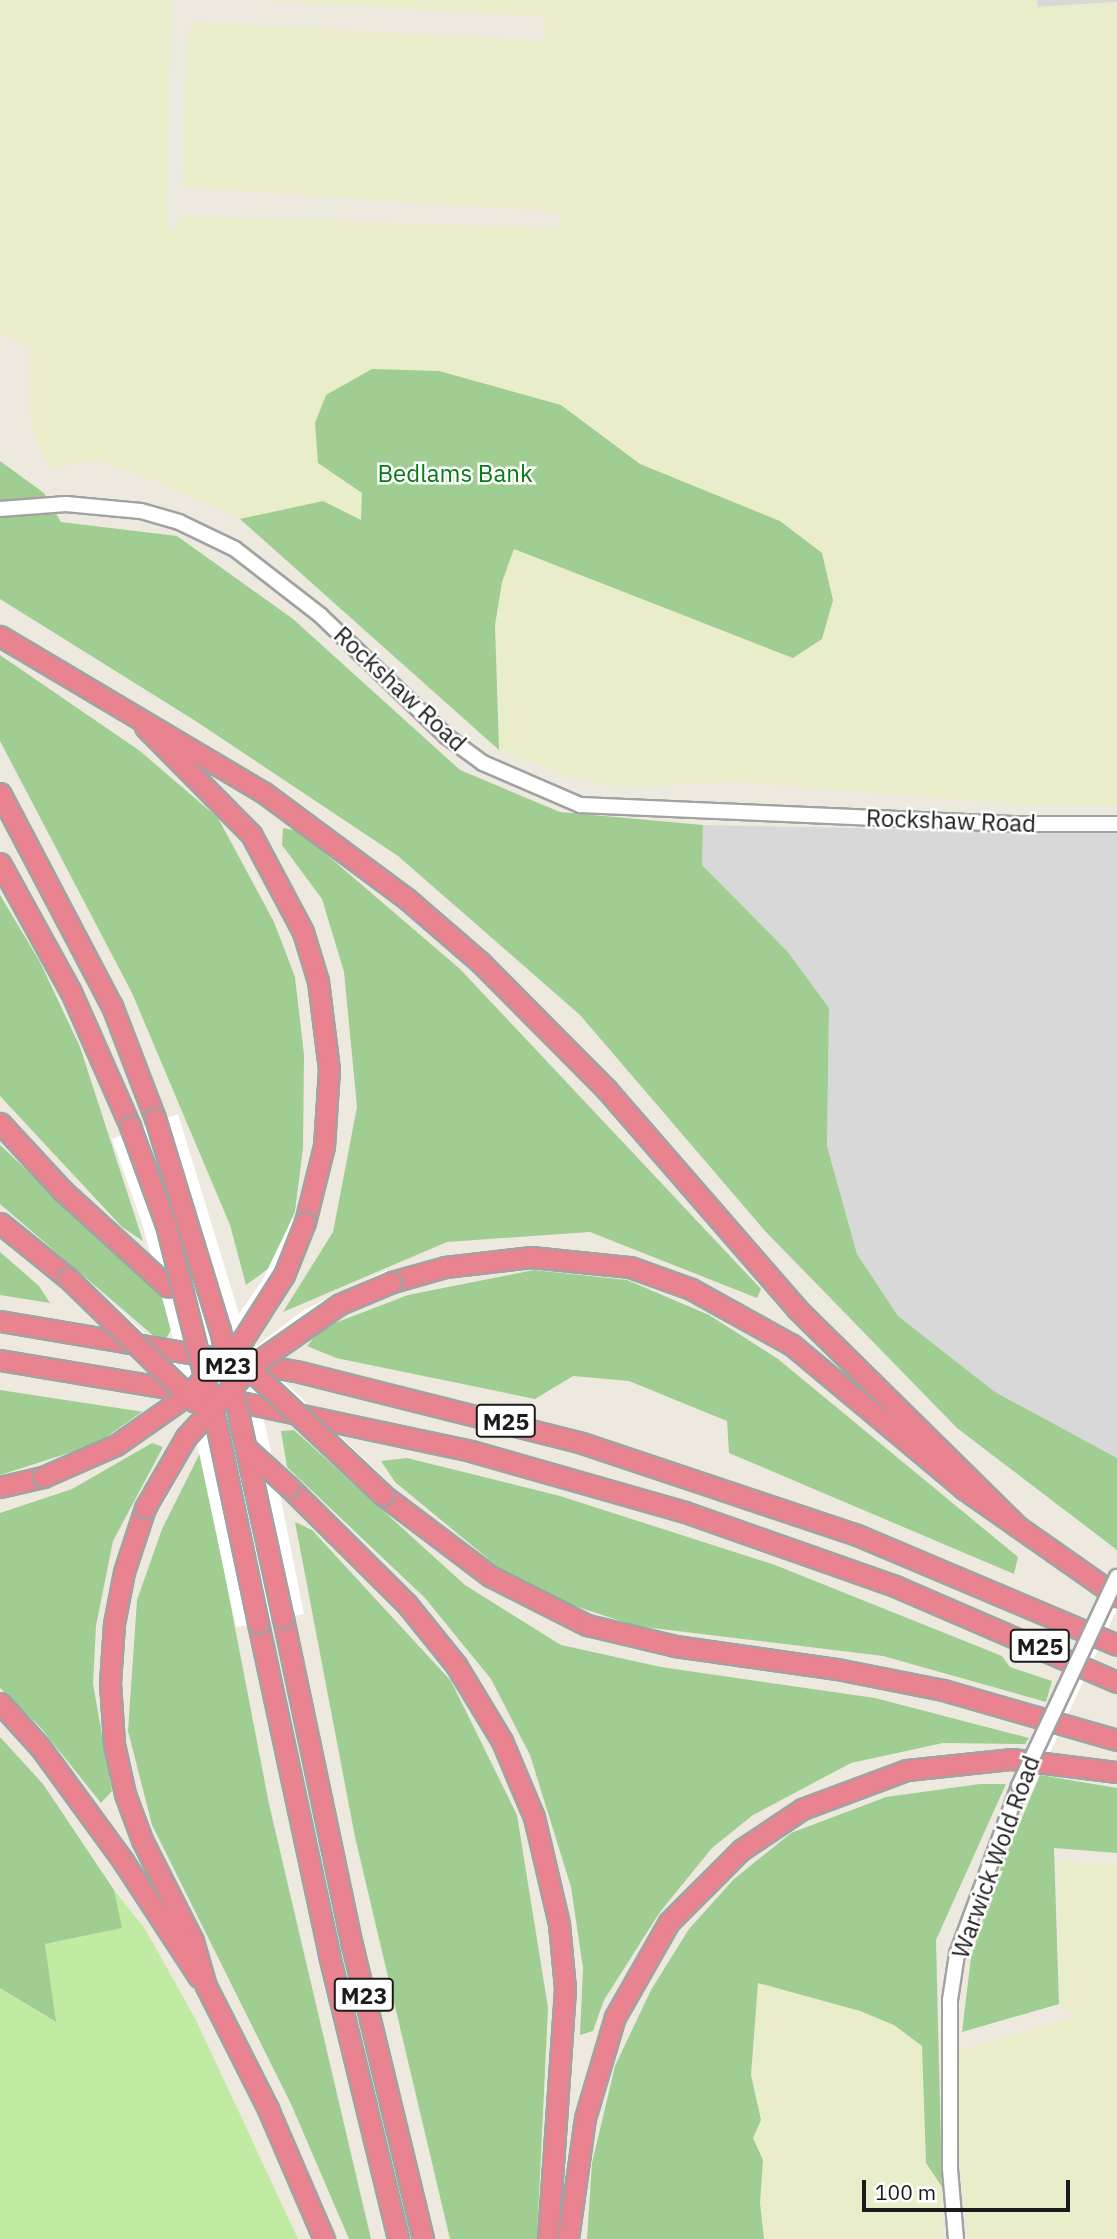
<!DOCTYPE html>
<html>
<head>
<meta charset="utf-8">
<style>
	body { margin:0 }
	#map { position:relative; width:1117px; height:2239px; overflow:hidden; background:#ede9df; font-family:"IBM Plex Sans",sans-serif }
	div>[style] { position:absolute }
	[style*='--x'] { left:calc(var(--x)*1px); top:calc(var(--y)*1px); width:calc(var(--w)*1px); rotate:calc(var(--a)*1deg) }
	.residential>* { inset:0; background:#d9d8d8 }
	.farmland>* { inset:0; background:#e9edc9 }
	.grass>* { inset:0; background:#c1eaa2 }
	.forest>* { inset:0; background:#a0ce92 }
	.pier>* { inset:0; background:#fff }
	.roads { filter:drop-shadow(2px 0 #a2a2a2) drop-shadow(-2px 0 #a2a2a2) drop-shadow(0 2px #a2a2a2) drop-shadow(0 -2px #a2a2a2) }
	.minor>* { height:14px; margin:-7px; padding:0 7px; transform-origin:7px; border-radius:7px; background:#fff }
	.highway>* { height:19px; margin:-9.5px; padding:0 9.5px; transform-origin:9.5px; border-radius:9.5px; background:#e9838f }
	.bridges { filter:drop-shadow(2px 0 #a2a2a2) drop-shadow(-2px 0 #a2a2a2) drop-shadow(0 2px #a2a2a2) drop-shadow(0 -2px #a2a2a2) }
	.minor-bridge>* { height:14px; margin:-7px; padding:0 7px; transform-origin:7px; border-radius:7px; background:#fff }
	.highway-bridge>* { height:19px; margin:-9.5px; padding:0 9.5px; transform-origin:9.5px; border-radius:9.5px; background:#e9838f }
	span { translate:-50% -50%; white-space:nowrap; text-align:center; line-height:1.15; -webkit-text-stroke:5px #fff; paint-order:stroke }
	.shield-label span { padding:2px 5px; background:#fff; border:2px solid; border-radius:5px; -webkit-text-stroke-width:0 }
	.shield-label { font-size:23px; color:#1b1b1b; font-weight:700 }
	.park-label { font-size:24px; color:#077b17 }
	.street-label { font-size:24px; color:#1b1b1b }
	.scale { position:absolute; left:862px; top:2180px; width:208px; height:32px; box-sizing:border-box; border:4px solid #1b1b1b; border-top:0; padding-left:9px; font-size:21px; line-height:24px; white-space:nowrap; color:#1b1b1b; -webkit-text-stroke:5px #fff; paint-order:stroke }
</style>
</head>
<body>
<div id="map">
	<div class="residential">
		<div style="clip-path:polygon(1037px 0,1117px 0,1117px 2px,1037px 7px)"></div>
		<div style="clip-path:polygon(703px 825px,1117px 833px,1117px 1458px,995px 1392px,898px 1316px,857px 1254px,827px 1146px,829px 1008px,788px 952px,701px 865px)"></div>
	</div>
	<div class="farmland">
		<div style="clip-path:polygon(0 0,171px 0,166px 211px,173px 237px,181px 216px,561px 228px,559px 212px,182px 187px,187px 39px,192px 22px,546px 41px,544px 17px,254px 0,1037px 0,1038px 7px,1117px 2px,1117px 806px,1012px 804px,734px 782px,622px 788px,565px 776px,499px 750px,495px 625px,502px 582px,514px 549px,793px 658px,822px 639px,833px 600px,822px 553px,780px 521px,640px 464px,561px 405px,439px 371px,363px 493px,361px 520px,322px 502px,240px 519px,156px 481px,95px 460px,49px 469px,31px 424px,29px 345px,0 334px)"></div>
		<div style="clip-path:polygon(1058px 1862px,1117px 1864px,1117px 2239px,969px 2239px,957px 2137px,957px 2051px,1076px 2016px,1059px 2004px)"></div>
		<div style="clip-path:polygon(757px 1982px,860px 2011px,894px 2025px,922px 2046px,926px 2162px,942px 2187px,943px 2239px,765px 2239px,760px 2203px,763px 2160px,753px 2138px,751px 2075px)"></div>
	</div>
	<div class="grass">
		<div style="clip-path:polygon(114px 1890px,145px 1929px,196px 2020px,298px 2239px,0 2239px,0 1988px,55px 2022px,45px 1944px,121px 1928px)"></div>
	</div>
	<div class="forest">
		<div style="clip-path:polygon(372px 369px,439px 371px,561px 405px,640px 464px,780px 521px,822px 553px,833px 600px,822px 639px,793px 658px,514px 549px,502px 582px,495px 625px,499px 750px,240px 519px,323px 501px,361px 520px,362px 493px,318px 463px,315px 423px,326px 395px)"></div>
		<div style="clip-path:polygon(0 461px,44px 493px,61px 522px,177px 536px,293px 619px,460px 770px,560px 812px,703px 825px,702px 865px,788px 952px,829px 1008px,827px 1146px,857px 1254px,898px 1316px,995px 1392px,1117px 1458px,1117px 1550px,957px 1428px,765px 1231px,580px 1015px,398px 856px,194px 720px,0 599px)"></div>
		<div style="clip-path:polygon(0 655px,140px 751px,218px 818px,274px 922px,295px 977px,304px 1055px,303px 1148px,295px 1211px,272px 1266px,246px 1285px,230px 1225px,132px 993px,0 741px)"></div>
		<div style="clip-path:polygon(283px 828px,299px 831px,460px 969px,761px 1289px,757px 1298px,590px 1232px,447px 1242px,283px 1312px,333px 1232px,357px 1107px,344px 972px,322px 899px,282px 845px)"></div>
		<div style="clip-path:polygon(0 895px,40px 962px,80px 1047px,143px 1241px,122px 1227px,0 1096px)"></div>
		<div style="clip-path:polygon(0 1145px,163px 1298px,176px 1321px,163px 1344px,0 1204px)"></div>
		<div style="clip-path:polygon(0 1252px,39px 1286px,50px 1303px,0 1295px)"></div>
		<div style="clip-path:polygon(534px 1270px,627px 1280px,709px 1315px,778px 1359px,1018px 1557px,1014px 1574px,729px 1453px,727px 1421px,629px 1381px,573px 1376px,535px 1399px,336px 1358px,307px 1346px,322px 1328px,408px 1295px)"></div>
		<div style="clip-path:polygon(0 1390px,144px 1412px,103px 1442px,0 1475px)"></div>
		<div style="clip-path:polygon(294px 1430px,465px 1585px,561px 1645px,661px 1667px,875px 1698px,1029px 1738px,1025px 1744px,943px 1743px,851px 1763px,753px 1815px,712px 1848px,660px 1912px,604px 2000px,593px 2031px,580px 2035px,583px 1968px,571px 1887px,530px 1755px,491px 1679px,425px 1598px,287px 1467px,281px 1431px)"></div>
		<div style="clip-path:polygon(152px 1443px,163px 1447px,113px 1541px,96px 1626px,93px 1684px,112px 1791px,101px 1803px,41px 1728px,0 1688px,0 1513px,72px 1489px)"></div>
		<div style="clip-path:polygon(201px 1451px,269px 1804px,371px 2239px,349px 2239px,291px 2104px,152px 1825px,128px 1731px,137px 1600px,162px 1529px)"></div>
		<div style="clip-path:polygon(407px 1458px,560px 1496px,775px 1565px,1002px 1656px,1010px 1667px,1052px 1681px,1046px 1702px,883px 1656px,636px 1626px,526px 1590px,395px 1482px,381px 1461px)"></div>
		<div style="clip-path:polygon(295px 1522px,312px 1530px,451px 1681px,517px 1815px,548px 2008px,537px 2239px,450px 2239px,355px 1837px)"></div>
		<div style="clip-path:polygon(0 1737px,43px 1784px,114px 1890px,122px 1928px,45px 1944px,56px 2022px,0 1988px)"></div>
		<div style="clip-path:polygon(1040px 1775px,1117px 1788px,1117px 1853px,1054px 1848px,1059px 2004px,962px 2032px,971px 1957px,996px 1879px)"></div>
		<div style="clip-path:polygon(980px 1784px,1006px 1784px,936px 1940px,942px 2187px,926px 2163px,922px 2046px,894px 2025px,860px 2011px,758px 1983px,751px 2075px,761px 2120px,753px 2138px,763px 2160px,760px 2203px,764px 2239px,587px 2239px,592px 2163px,615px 2066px,651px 1990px,689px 1929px,734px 1879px,791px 1833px,886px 1797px)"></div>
	</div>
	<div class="pier">
		<div style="clip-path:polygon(178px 1114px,239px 1314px,262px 1281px,292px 1219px,313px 1225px,251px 1350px,304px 1310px,387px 1270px,393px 1293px,338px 1319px,292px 1346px,269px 1367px,389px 1483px,373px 1500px,257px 1389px,272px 1456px,295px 1478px,280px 1495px,304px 1614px,236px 1627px,197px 1443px,160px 1510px,140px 1498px,191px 1414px,188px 1406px,123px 1454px,49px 1488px,43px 1466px,105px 1438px,172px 1391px,62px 1286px,78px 1271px,181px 1368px,142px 1223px,112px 1139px)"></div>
		<div style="clip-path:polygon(1117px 1566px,1117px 1609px,1031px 1793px,1014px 1785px)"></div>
	</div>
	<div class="roads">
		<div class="minor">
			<div style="--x:0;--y:509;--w:66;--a:-4.3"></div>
			<div style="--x:66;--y:504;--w:75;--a:5.3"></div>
			<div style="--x:141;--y:511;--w:40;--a:16"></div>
			<div style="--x:179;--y:522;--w:62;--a:25.7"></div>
			<div style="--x:235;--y:549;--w:108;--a:37.8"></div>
			<div style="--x:320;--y:615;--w:175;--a:43.8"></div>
			<div style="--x:446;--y:736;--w:46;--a:36.1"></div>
			<div style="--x:483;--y:763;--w:106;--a:23.4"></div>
			<div style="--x:580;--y:805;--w:433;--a:2.5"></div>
			<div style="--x:1013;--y:824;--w:104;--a:0"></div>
			<div style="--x:956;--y:2239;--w:70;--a:-94.9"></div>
			<div style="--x:950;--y:2169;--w:169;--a:-90"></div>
			<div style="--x:950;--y:2000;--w:47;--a:-81.3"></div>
			<div style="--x:957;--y:1954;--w:179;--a:-69.7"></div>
		</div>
		<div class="highway">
			<div style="--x:0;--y:636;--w:306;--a:30.7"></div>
			<div style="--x:263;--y:792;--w:179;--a:36.6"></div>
			<div style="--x:407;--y:899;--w:96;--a:40.8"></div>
			<div style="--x:480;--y:962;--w:179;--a:45.2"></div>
			<div style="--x:606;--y:1089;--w:291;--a:49"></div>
			<div style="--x:797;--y:1309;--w:309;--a:44.6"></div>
			<div style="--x:145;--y:727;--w:151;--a:45.3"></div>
			<div style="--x:251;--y:834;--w:111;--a:62"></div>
			<div style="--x:303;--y:932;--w:51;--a:73"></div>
			<div style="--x:318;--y:981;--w:89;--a:82.9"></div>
			<div style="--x:329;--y:1069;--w:77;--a:93.7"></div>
			<div style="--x:324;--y:1146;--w:78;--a:104"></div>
			<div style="--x:0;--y:793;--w:241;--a:62.3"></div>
			<div style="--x:112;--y:1006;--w:120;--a:69"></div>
			<div style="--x:0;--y:863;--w:147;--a:61.2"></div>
			<div style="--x:71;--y:992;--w:146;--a:66.2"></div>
			<div style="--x:0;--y:1123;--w:93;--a:47.2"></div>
			<div style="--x:63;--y:1191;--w:142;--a:42.4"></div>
			<div style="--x:0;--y:1223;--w:87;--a:39"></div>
			<div style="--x:392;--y:1282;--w:55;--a:-15.8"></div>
			<div style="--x:445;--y:1267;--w:87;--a:-6.6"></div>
			<div style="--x:531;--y:1257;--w:100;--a:5.8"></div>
			<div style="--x:630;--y:1267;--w:65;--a:19.8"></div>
			<div style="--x:691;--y:1289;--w:115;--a:29"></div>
			<div style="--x:792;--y:1345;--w:224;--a:39.9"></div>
			<div style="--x:964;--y:1489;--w:187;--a:35"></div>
			<div style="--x:0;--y:1321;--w:300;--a:9.6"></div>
			<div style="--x:296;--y:1371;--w:295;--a:14.1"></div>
			<div style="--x:582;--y:1443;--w:290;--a:18.5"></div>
			<div style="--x:857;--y:1535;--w:282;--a:22.9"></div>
			<div style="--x:0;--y:1360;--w:195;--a:9.5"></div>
			<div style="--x:222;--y:1398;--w:255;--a:12"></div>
			<div style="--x:471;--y:1451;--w:223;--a:15.9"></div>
			<div style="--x:685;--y:1512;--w:223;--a:19.4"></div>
			<div style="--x:895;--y:1586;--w:242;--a:23.4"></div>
			<div style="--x:0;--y:1487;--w:44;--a:-13.1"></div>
			<div style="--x:289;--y:1487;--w:165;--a:44.8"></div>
			<div style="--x:406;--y:1603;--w:80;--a:51.1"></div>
			<div style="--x:456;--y:1665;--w:89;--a:58.8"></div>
			<div style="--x:502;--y:1741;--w:82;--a:67.2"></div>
			<div style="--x:534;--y:1817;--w:110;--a:76.8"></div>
			<div style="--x:559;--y:1924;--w:65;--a:84.7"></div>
			<div style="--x:565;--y:1989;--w:251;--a:93.9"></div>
			<div style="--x:383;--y:1495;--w:134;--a:37.1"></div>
			<div style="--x:490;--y:1576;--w:109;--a:26.8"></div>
			<div style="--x:587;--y:1625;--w:90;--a:13.4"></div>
			<div style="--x:675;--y:1646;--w:164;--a:8.1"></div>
			<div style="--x:837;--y:1669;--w:108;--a:11.2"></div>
			<div style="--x:943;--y:1690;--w:181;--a:16"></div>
			<div style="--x:145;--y:1508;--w:67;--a:108.2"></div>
			<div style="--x:124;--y:1572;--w:53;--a:100.9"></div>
			<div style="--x:114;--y:1624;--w:59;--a:93.9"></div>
			<div style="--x:110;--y:1683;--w:61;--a:86.2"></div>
			<div style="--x:114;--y:1744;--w:51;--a:77.6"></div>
			<div style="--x:125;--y:1794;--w:49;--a:69.7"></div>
			<div style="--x:142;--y:1840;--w:113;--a:63.2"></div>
			<div style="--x:193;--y:1941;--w:47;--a:73.9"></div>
			<div style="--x:206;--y:1986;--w:138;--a:63.2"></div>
			<div style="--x:268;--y:2109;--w:142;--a:66.7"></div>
			<div style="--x:283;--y:1618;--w:334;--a:78.1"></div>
			<div style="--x:352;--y:1945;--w:302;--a:76.4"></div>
			<div style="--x:258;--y:1623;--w:340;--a:77.9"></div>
			<div style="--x:329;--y:1955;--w:292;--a:76.3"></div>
			<div style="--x:0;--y:1703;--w:59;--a:47.7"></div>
			<div style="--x:40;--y:1747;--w:141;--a:53.9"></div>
			<div style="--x:123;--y:1861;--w:139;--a:56.8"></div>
			<div style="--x:568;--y:2239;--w:122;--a:-82"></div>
			<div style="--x:585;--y:2118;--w:105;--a:-73.5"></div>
			<div style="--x:615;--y:2017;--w:109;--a:-60.4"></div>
			<div style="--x:669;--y:1922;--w:102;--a:-45"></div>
			<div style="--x:741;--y:1850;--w:73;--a:-33.9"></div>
			<div style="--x:802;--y:1809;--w:112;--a:-20.4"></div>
			<div style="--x:907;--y:1770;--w:106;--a:-6"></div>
			<div style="--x:1012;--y:1759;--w:106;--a:7.1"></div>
		</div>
	</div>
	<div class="bridges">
		<div class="minor-bridge">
			<div style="--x:1019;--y:1786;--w:231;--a:-64.9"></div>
		</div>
		<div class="highway-bridge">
			<div style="--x:155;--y:1118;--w:222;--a:73"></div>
			<div style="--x:220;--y:1330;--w:295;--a:77.7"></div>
			<div style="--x:130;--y:1126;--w:105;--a:70"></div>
			<div style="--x:166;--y:1225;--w:209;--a:75.9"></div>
			<div style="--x:217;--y:1428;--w:199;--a:78.1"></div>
			<div style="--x:68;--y:1278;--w:177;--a:44.3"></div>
			<div style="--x:241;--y:1361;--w:195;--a:43.3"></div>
			<div style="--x:246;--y:1448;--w:58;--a:42.2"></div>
			<div style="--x:43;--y:1477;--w:80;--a:-23.7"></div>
			<div style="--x:116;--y:1445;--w:85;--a:-35"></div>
			<div style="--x:186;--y:1396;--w:81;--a:-45"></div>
			<div style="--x:243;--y:1339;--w:76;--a:-57.4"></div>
			<div style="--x:284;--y:1275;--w:57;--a:-68.4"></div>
			<div style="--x:145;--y:1508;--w:82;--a:-60"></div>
			<div style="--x:186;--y:1437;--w:96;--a:-47.5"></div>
			<div style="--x:251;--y:1366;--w:108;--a:-34.9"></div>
			<div style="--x:340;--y:1304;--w:56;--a:-22.9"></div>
		</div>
	</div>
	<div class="shield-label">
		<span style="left:228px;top:1365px">M23</span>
		<span style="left:506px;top:1421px">M25</span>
		<span style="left:1040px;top:1646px">M25</span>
		<span style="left:364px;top:1995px">M23</span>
	</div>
	<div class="park-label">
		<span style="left:455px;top:474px">Bedlams Bank</span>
	</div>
	<div class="street-label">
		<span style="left:400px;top:689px;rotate:43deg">Rockshaw Road</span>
		<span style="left:951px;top:821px;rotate:2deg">Rockshaw Road</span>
		<span style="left:996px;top:1857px;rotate:-70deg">Warwick Wold Road</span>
	</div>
	<div class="scale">100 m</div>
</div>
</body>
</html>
